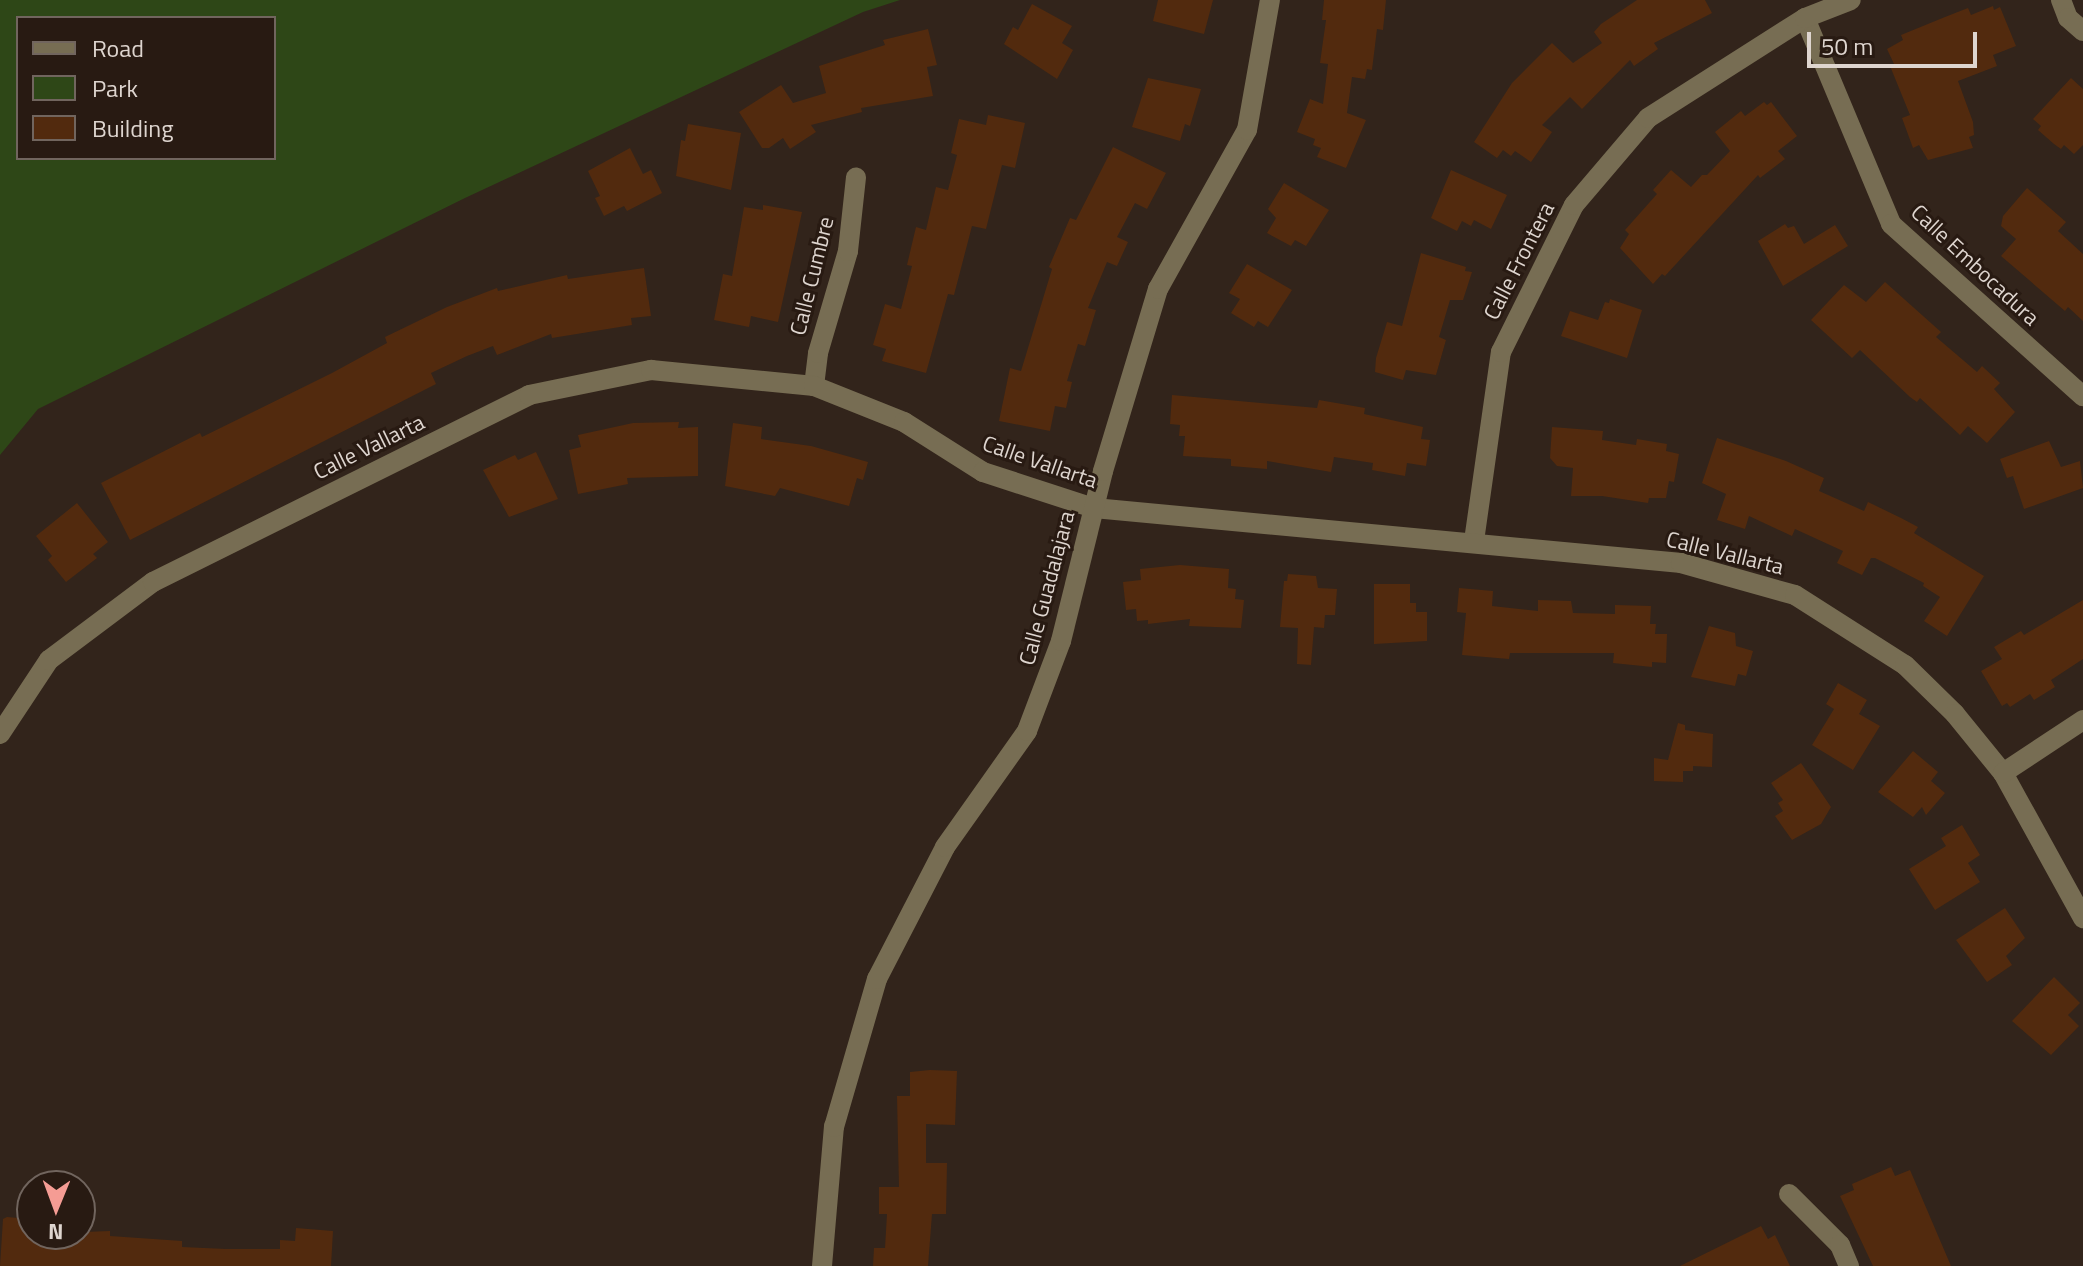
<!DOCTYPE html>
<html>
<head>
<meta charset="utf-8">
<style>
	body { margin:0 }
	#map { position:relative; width:2083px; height:1266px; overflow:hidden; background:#32241b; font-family:"Titillium Web",sans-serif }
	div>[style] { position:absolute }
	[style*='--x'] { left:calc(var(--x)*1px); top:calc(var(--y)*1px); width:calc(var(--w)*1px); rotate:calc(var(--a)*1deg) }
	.green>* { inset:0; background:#2e4717 }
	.building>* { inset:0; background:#522a0e }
	.minor>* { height:20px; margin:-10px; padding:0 10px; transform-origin:10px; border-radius:10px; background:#776d53 }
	span { translate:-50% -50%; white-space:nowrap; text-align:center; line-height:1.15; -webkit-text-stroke:6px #281a12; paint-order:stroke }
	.street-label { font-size:22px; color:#ded5cf }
	.legend { position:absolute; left:16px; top:16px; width:260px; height:144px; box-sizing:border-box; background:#281a12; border:2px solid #71655e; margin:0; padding:10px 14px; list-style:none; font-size:24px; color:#ded5cf }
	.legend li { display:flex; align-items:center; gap:16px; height:40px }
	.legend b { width:40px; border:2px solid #71655e }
	.north { position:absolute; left:16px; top:1170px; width:80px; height:80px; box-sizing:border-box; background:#281a12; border:2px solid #71655e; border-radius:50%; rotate:181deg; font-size:22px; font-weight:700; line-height:32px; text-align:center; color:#ded5cf }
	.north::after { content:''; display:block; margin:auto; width:28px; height:36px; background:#f59c94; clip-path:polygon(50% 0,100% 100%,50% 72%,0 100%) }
	.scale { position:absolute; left:1807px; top:32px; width:170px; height:36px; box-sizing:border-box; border:4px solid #ded5cf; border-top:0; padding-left:10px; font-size:24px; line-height:28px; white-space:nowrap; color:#ded5cf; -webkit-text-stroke:6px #281a12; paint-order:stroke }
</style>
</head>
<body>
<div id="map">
	<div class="green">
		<div style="clip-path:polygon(evenodd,0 0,900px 0,863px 12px,465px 198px,38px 409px,0 455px,0 0,18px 18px,274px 18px,274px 158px,18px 158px,18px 18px)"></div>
	</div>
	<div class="building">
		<div style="clip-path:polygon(1158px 0,1213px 0,1204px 34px,1153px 21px)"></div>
		<div style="clip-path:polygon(1324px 0,1386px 0,1383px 30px,1377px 29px,1372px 70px,1367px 69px,1365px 79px,1352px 77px,1347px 113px,1366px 120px,1346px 168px,1317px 157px,1321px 148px,1313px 145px,1315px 139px,1297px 132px,1310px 99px,1323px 104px,1328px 64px,1320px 63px,1326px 20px,1322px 20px)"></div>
		<div style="clip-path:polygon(1637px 0,1705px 0,1712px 13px,1654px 43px,1658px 49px,1634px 66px,1630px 60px,1582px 109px,1570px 97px,1542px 125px,1552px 132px,1531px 162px,1515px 151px,1511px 156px,1503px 150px,1497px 158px,1474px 142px,1512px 83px,1552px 43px,1573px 63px,1602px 43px,1594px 32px,1601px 24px)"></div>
		<div style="clip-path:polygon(1032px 4px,1072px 26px,1062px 43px,1073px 50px,1057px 79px,1004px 44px,1013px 27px,1018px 30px)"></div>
		<div style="clip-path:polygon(1993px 6px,1994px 10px,2000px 7px,2016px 46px,1993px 55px,1997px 66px,1958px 81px,1973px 122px,1974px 135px,1969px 137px,1973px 148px,1928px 160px,1919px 145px,1913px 148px,1902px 118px,1910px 115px,1890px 66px,1894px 64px,1887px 49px,1903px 40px,1901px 35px,1945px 17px,1968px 8px,1971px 15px)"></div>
		<div style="clip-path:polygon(928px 29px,937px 65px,927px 67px,933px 96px,861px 108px,862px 112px,811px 125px,816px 132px,790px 149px,783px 138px,769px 148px,762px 148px,739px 112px,781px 85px,793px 103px,826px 93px,819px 66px,885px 45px,883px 40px)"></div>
		<div style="clip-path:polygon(1148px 78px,1201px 89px,1190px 126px,1185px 124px,1180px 141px,1132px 127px)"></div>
		<div style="clip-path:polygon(2071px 78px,2083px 89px,2083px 145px,2074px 154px,2064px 145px,2061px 149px,2054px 144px,2038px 130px,2041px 126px,2033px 119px)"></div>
		<div style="clip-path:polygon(1764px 102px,1767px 105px,1771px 102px,1797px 136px,1778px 151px,1785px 159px,1760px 178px,1758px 175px,1665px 276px,1662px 274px,1653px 284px,1620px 248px,1629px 234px,1625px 230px,1657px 194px,1653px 190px,1671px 170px,1691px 187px,1702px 175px,1707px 175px,1730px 151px,1715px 132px,1741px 111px,1745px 116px)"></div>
		<div style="clip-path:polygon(988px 115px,1025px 123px,1015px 168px,1002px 165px,986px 229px,972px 226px,954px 295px,948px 294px,926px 373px,882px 361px,886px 349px,873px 345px,885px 304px,901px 309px,912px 266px,907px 265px,916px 227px,926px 230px,936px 187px,948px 190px,957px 155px,951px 153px,959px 119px,986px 125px)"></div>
		<div style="clip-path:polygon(688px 124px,741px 133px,731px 190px,676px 176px,681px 140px,685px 141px)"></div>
		<div style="clip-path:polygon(1113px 147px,1166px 173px,1147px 209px,1135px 203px,1117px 237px,1128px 242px,1117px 266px,1107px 262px,1088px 308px,1096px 310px,1085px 346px,1078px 344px,1067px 381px,1072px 382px,1066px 408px,1055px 406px,1050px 431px,999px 421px,1010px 368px,1021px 371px,1052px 269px,1049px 267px,1070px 218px,1076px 220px)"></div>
		<div style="clip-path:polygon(630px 148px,643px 174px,651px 170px,662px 193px,627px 211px,624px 206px,604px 216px,595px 198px,600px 196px,588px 171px)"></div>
		<div style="clip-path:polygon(1451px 170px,1507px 195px,1491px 229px,1474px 220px,1471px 226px,1462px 221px,1457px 231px,1431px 218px)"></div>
		<div style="clip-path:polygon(1284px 183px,1329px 210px,1306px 246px,1295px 240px,1291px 246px,1267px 233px,1276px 218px,1268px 209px)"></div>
		<div style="clip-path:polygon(2027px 188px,2066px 222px,2058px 231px,2083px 254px,2083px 321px,2068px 307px,2065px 311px,2001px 256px,2016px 239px,2001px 226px,2003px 216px)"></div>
		<div style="clip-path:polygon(763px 205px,802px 212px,778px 322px,751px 316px,749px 327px,714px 320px,723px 274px,732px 276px,744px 207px,763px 210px)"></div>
		<div style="clip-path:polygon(1785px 224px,1788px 228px,1794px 226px,1804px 244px,1835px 225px,1848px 246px,1783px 286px,1758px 241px)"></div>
		<div style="clip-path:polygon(1421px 253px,1466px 267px,1465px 271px,1472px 272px,1463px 300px,1450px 300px,1439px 337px,1446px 340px,1436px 375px,1406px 370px,1403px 380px,1375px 372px,1376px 358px,1387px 322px,1402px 326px)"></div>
		<div style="clip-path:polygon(1247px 264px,1292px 290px,1268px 327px,1258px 321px,1254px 327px,1231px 313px,1240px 299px,1229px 293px)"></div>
		<div style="clip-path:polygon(644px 268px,651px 316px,631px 318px,632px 325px,552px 338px,551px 334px,497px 355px,493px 346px,467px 356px,431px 373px,436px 384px,130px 540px,101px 483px,200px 433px,202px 437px,332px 373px,387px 343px,385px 337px,447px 307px,497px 288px,498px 291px,567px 275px,568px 279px)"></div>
		<div style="clip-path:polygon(1885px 282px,1941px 332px,1936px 337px,1977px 372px,1982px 366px,2000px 383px,1994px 389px,2015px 412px,1987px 443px,1968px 426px,1960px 435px,1920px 398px,1917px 402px,1910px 397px,1860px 350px,1852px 358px,1811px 320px,1844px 285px,1866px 302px)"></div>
		<div style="clip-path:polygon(1610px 299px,1642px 310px,1627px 358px,1561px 336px,1570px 311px,1598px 320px,1605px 302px,1609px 303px)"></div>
		<div style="clip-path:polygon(1172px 395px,1317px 408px,1319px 400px,1365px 408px,1364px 414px,1423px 427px,1421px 439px,1430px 440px,1426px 466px,1407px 463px,1405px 476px,1372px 470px,1373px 463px,1334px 457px,1331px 472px,1267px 461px,1267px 469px,1231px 466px,1231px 459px,1183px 456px,1185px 436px,1179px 436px,1180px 425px,1170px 424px)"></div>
		<div style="clip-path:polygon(679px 422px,678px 428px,698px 427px,698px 476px,627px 478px,628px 484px,578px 494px,569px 450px,581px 447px,578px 435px,633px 423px)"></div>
		<div style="clip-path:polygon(733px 423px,762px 427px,761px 439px,811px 446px,868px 462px,863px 480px,857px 478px,849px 506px,780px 488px,775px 496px,725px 486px)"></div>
		<div style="clip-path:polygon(1552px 427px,1603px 431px,1602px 440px,1636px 445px,1637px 439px,1667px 444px,1666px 451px,1679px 454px,1674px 482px,1669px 481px,1666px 498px,1649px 498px,1648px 503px,1602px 496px,1571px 496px,1573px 468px,1557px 466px,1550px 458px)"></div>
		<div style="clip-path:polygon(1717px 438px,1786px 461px,1824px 478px,1819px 491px,1864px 511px,1868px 502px,1901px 518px,1918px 527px,1914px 533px,1984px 576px,1947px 636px,1924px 621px,1940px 597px,1923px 586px,1924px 583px,1875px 558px,1871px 558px,1862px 575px,1837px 563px,1843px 551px,1795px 529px,1792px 536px,1749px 516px,1745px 529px,1717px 520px,1726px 494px,1702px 483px)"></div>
		<div style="clip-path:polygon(2049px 441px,2061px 467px,2080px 461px,2083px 488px,2024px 509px,2013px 476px,2007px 478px,2000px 459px)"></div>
		<div style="clip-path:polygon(536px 452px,558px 499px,509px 517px,483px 470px,515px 455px,518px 460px)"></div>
		<div style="clip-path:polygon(77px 503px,108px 542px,93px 554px,97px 558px,66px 582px,48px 560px,52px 556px,36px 536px)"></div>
		<div style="clip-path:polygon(1180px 565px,1229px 569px,1228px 588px,1236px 589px,1235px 599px,1244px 600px,1241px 628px,1189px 626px,1190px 619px,1148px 624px,1148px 620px,1137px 621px,1136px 609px,1126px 610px,1123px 582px,1141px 580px,1140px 569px)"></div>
		<div style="clip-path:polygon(1288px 574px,1316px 576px,1318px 588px,1337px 589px,1335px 615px,1325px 615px,1324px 628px,1314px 627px,1311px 665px,1297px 664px,1298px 628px,1280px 627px,1284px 581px,1287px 581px)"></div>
		<div style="clip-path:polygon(1374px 584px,1410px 584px,1410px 603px,1416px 603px,1416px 612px,1427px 612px,1427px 641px,1374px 644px)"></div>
		<div style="clip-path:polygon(1459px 588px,1493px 591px,1492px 606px,1538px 611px,1538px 600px,1571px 601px,1573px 613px,1615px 614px,1615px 605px,1651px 606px,1650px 624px,1656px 624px,1655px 634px,1667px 634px,1666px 663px,1652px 662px,1652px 667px,1613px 663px,1614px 653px,1510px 653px,1509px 659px,1462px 655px,1466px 613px,1457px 612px)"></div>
		<div style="clip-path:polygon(2083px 600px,2083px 659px,2051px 680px,2055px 687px,2034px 700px,2030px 694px,2010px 707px,2007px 703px,2002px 706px,1981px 671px,2002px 659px,1994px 647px,2021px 631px,2024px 635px)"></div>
		<div style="clip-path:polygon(1709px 626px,1735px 633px,1736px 646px,1753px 651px,1746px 676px,1738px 674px,1735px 686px,1691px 677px)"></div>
		<div style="clip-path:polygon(1838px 683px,1867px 700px,1859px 714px,1880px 726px,1853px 770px,1812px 745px,1834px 709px,1826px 704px)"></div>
		<div style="clip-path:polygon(1678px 723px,1685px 725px,1685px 730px,1713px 734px,1712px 767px,1693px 766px,1693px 771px,1683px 771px,1683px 782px,1654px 781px,1654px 758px,1668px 760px)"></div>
		<div style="clip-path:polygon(1913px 751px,1938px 772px,1931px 781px,1945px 793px,1926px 815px,1922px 807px,1913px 817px,1878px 792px)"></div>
		<div style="clip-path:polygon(1801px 763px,1831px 807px,1821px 824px,1792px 840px,1775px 816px,1783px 811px,1778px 803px,1783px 800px,1771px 783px)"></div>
		<div style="clip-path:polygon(1962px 825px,1980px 855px,1968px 863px,1980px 882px,1935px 910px,1909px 869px,1946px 846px,1941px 838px)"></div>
		<div style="clip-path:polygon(2005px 908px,2025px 938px,2006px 956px,2012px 965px,1987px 982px,1956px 940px)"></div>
		<div style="clip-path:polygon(2054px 977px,2080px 1003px,2068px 1015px,2079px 1026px,2051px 1055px,2012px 1021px)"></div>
		<div style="clip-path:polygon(930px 1070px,957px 1071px,955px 1125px,926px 1124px,926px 1163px,947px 1163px,946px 1214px,932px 1214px,928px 1266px,873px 1266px,874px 1248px,885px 1248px,887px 1214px,879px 1214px,879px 1187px,899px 1187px,897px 1096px,910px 1096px,910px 1072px)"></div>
		<div style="clip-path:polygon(1891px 1167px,1895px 1176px,1910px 1170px,1951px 1266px,1873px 1266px,1840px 1196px,1854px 1190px,1852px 1184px)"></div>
		<div style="clip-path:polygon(7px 1217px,29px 1219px,32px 1234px,110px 1231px,110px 1236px,182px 1241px,182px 1247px,226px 1249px,280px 1249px,280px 1240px,295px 1241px,296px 1228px,333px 1231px,331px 1266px,0 1266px,3px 1219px)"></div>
		<div style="clip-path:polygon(1761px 1226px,1768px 1239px,1775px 1235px,1790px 1266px,1680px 1266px)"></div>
	</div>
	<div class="minor">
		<div style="--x:2061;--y:0;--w:19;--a:69"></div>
		<div style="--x:2068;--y:18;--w:20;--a:41"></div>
		<div style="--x:1805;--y:18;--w:223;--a:67.3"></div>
		<div style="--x:1891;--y:224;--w:258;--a:41.9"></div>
		<div style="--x:814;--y:386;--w:33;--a:-83"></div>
		<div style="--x:818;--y:353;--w:106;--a:-73.6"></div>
		<div style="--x:848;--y:251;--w:74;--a:-83.8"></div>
		<div style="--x:1474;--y:541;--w:191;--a:-81.9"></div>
		<div style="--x:1501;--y:352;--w:164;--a:-63.6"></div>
		<div style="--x:1574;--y:205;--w:114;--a:-49.6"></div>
		<div style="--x:1648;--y:118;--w:186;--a:-32.5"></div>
		<div style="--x:1805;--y:18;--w:49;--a:-21.4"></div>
		<div style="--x:0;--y:734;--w:89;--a:-56.5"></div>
		<div style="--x:49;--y:660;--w:130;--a:-36.9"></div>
		<div style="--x:153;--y:582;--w:420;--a:-26.4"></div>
		<div style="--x:529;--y:395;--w:125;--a:-11.6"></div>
		<div style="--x:651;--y:370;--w:164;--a:5.6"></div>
		<div style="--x:814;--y:386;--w:97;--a:21.8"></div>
		<div style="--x:904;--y:422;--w:93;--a:32.3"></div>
		<div style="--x:983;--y:472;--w:117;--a:18"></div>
		<div style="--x:1094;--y:508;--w:590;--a:5.35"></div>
		<div style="--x:1681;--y:563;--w:118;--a:15.7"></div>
		<div style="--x:1795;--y:595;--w:130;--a:32.5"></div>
		<div style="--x:1905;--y:665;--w:70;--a:44.4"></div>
		<div style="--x:1955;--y:714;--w:76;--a:50.9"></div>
		<div style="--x:2003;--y:773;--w:166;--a:61.1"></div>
		<div style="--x:2003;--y:773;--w:96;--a:-33.5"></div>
		<div style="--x:1789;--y:1194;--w:72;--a:45"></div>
		<div style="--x:1840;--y:1245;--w:23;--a:67"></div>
		<div style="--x:822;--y:1266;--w:140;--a:-85.1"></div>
		<div style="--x:834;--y:1127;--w:154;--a:-73.8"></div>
		<div style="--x:877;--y:979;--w:148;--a:-62.7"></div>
		<div style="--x:945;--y:847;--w:142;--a:-54.7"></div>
		<div style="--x:1027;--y:731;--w:96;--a:-69.3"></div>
		<div style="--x:1061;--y:641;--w:175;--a:-76.1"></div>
		<div style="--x:1103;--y:471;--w:190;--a:-73.2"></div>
		<div style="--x:1158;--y:289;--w:182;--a:-60.8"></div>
		<div style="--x:1247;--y:130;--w:132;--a:-80"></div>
	</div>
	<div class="street-label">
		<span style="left:1519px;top:261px;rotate:-63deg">Calle Frontera</span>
		<span style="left:1975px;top:265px;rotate:43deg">Calle Embocadura</span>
		<span style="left:812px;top:276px;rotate:-76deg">Calle Cumbre</span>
		<span style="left:369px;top:447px;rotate:-26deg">Calle Vallarta</span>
		<span style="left:1040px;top:462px;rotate:19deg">Calle Vallarta</span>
		<span style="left:1725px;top:553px;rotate:14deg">Calle Vallarta</span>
		<span style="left:1047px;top:588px;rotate:-75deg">Calle Guadalajara</span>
	</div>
	<ul class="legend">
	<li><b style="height:10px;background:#776d53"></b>Road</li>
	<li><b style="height:22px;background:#2e4717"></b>Park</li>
	<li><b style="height:22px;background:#522a0e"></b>Building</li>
	</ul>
	<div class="north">N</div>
	<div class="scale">50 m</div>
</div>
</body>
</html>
